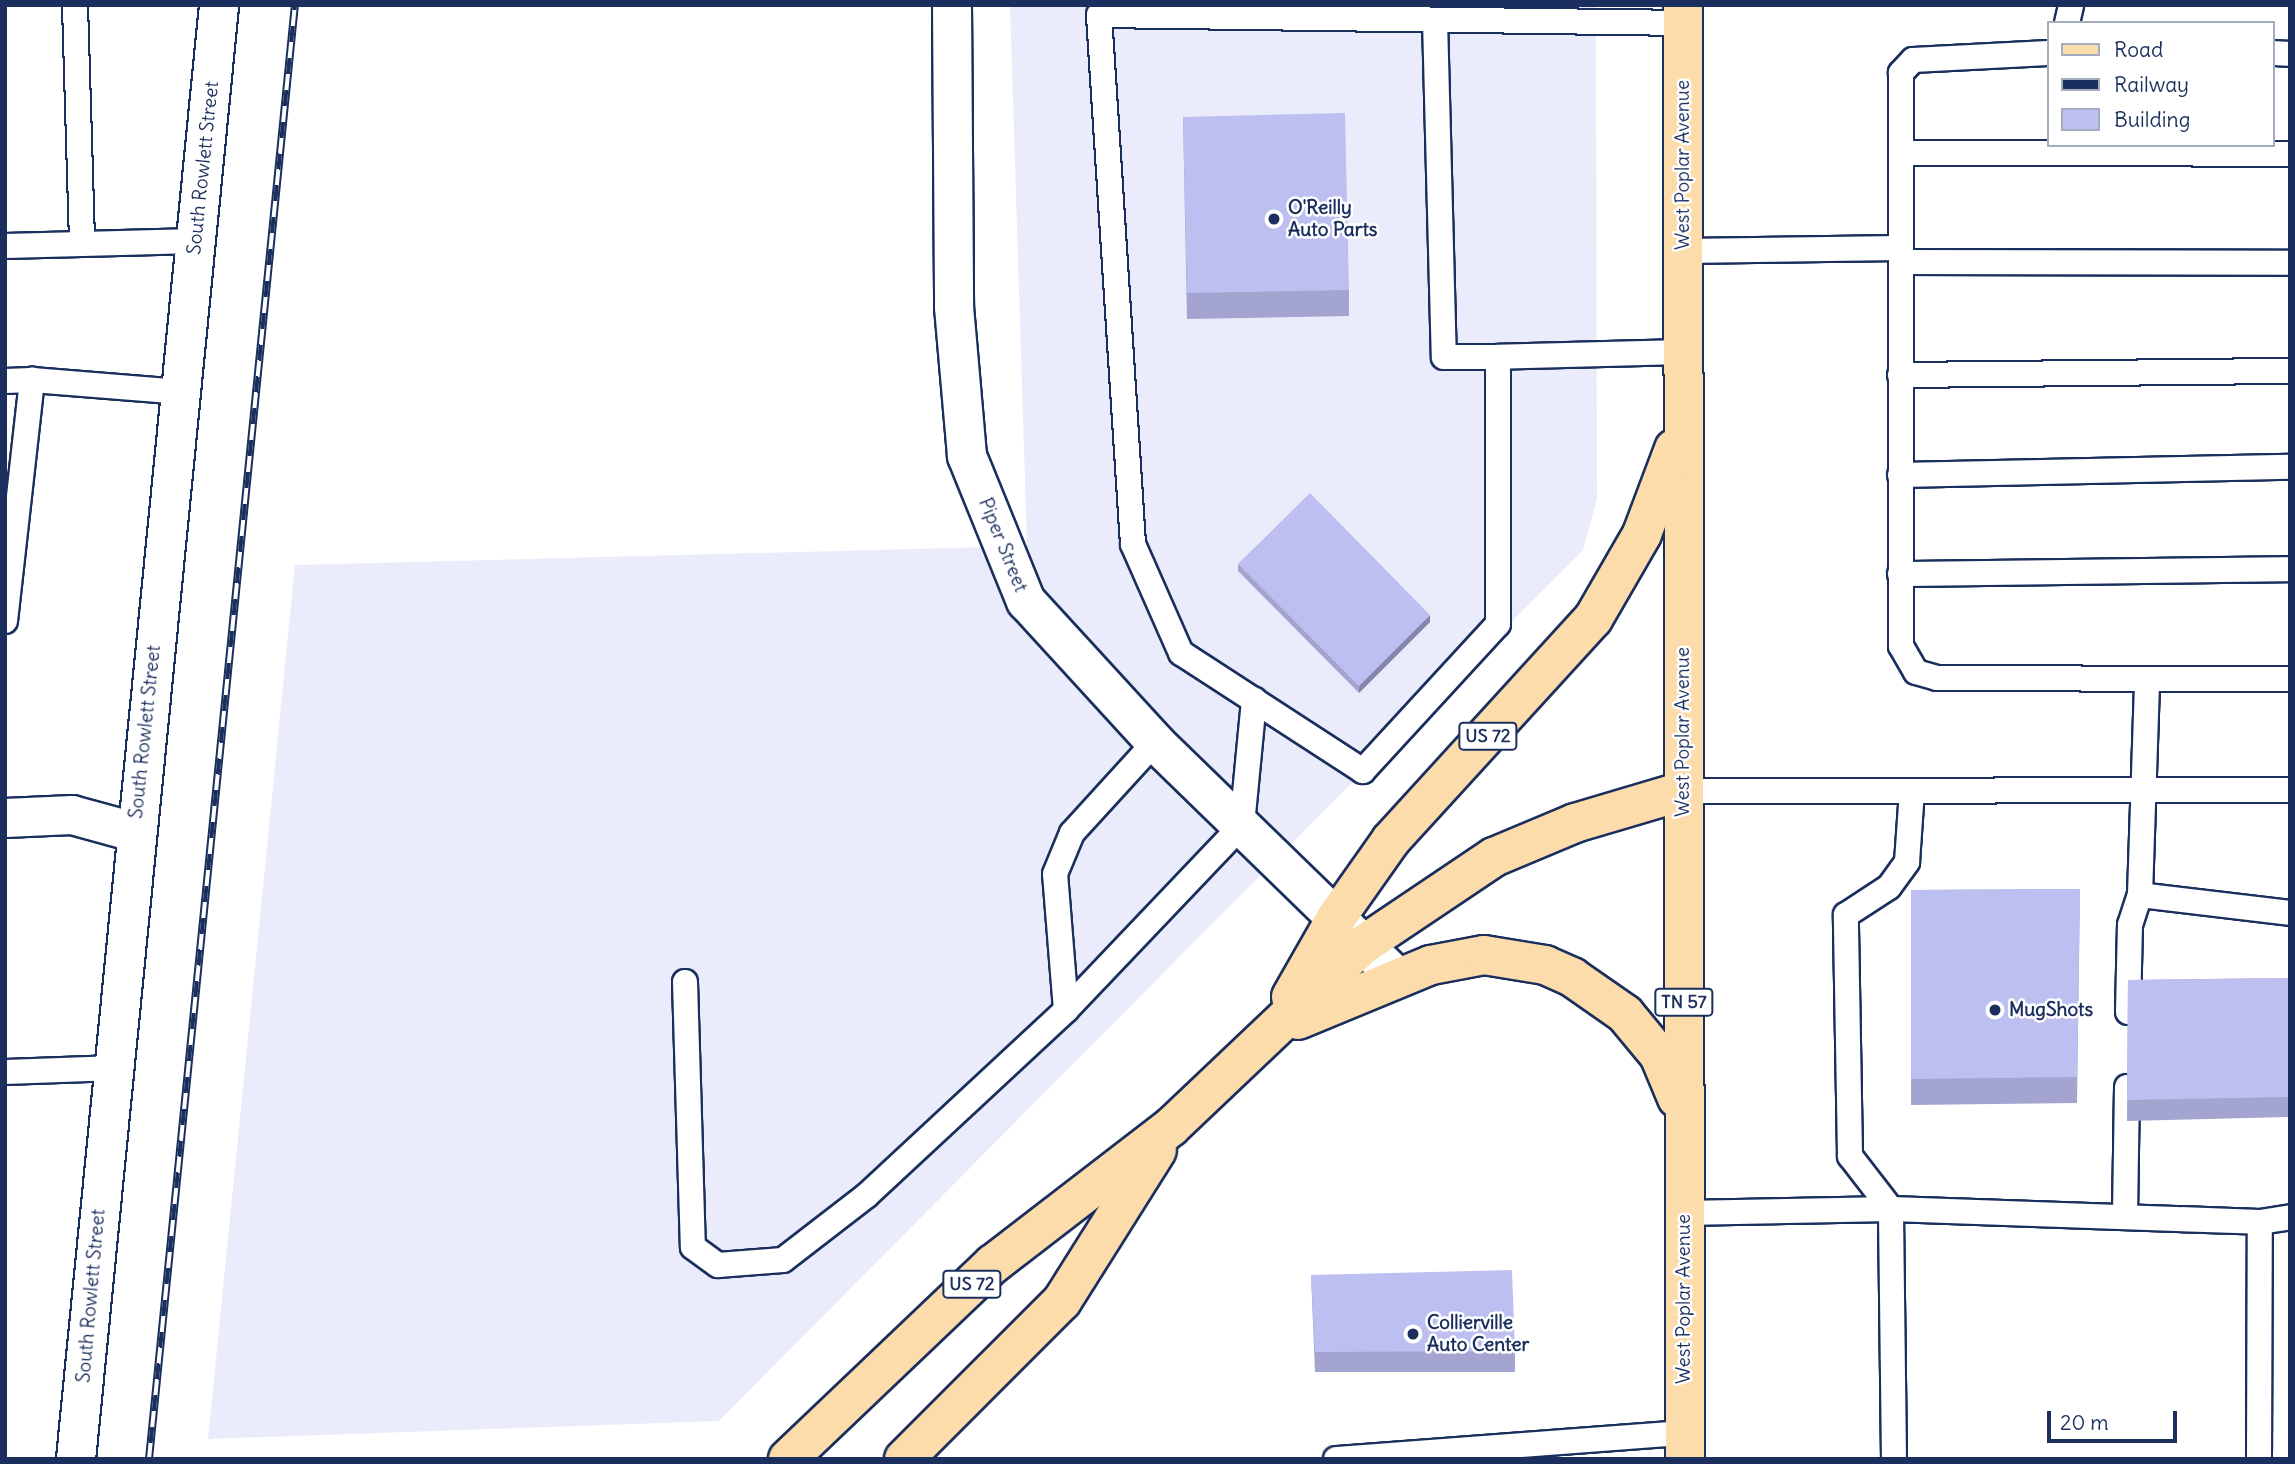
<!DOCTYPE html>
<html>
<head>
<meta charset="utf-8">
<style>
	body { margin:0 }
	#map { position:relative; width:2295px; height:1464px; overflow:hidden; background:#fff; font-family:Delius,sans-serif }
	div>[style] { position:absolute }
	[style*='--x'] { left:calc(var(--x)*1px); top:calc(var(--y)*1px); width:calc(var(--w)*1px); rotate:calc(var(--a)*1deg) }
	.built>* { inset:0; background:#ebecfb }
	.roads { filter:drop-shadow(2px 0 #1b2f5e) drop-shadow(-2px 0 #1b2f5e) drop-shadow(0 2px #1b2f5e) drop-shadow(0 -2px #1b2f5e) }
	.service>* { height:24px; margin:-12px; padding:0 12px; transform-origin:12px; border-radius:12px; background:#fff }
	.minor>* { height:38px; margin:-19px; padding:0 19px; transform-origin:19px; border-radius:19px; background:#fff }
	.primary>* { height:38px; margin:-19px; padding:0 19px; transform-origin:19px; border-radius:19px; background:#fddcac }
	.rail>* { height:8px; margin-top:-4px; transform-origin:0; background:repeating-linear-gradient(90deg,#fff 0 16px,#1b2f5e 0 32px); box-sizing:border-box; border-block:2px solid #1b2f5e }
	.wall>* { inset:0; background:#a3a4cf }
	.shaded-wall>* { inset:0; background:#8486a9 }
	.building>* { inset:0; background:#bdbff1 }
	.dots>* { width:19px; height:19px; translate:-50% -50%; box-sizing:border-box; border:4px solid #fff; border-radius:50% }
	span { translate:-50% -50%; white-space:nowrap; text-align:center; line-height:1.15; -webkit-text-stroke:5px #fff; paint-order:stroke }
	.shield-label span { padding:2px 5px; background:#fff; border:2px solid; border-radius:5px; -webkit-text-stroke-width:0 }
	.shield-label { font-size:18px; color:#1b2f5e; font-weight:700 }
	.street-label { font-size:19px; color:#1b2f5e }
	.poi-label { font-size:19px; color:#1b2f5e; font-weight:700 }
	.left { translate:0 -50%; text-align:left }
	.frame { position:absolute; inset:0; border:7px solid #1b2f5e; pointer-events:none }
	.legend { position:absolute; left:2047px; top:21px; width:228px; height:126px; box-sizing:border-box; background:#fff; border:2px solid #a4acbf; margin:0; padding:9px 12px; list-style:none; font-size:21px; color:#1b2f5e }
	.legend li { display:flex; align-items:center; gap:14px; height:35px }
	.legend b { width:35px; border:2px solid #a4acbf }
	.scale { position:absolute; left:2047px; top:1411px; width:130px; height:32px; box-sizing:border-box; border:4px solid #1b2f5e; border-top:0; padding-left:9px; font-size:21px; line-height:24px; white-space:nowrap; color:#1b2f5e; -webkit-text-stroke:5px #fff; paint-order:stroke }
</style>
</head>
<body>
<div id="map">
	<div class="built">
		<div style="clip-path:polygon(1010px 5px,1596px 5px,1597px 499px,1583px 550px,719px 1421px,208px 1439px,295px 565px,1027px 546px)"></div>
	</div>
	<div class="roads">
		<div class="service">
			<div style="--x:75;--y:5;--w:239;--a:88.3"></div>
			<div style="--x:82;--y:244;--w:114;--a:-1.5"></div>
			<div style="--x:1435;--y:20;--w:337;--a:88.5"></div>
			<div style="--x:1444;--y:357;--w:54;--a:0"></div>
			<div style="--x:2067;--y:23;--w:18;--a:-77"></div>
			<div style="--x:2048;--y:53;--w:135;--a:177"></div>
			<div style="--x:1913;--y:60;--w:18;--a:133"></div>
			<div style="--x:1901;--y:73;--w:573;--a:90"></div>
			<div style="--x:1901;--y:646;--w:30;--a:60"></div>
			<div style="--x:1916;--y:672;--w:22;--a:16"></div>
			<div style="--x:1937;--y:678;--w:353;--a:0.2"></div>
			<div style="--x:2272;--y:53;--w:18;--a:3"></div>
			<div style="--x:1901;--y:153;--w:389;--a:0.1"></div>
			<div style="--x:5;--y:246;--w:77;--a:-1.5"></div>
			<div style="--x:1683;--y:251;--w:217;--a:-0.8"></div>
			<div style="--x:1901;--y:262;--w:389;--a:0.1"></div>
			<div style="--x:1683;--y:352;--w:185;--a:178.5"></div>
			<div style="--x:1498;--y:357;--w:267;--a:90"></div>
			<div style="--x:1498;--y:624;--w:200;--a:132.6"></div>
			<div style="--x:1363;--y:771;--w:217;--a:-147"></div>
			<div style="--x:1181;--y:653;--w:119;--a:-113.8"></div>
			<div style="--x:1133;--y:544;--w:530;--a:-93.68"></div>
			<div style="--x:1099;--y:15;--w:584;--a:0.78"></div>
			<div style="--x:1900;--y:375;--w:390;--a:-0.6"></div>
			<div style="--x:5;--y:381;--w:27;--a:-2"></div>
			<div style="--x:1900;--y:475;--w:390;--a:-1.2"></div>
			<div style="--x:1900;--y:574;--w:390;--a:-0.7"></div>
			<div style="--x:5;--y:621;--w:243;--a:-83.6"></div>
			<div style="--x:32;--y:380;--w:149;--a:4.6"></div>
			<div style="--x:1683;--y:791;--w:607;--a:-0.09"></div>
			<div style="--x:2140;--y:895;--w:151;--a:6.8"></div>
			<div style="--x:685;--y:982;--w:265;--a:88.3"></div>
			<div style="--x:693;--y:1247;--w:31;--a:36"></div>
			<div style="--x:718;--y:1265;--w:65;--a:-4.4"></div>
			<div style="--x:783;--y:1260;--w:106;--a:-37.7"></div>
			<div style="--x:867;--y:1195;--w:272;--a:-42.9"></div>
			<div style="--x:1066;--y:1010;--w:255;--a:-46.4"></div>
			<div style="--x:1242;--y:825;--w:126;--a:-84.5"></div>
			<div style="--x:1066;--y:1010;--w:136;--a:-94.6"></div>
			<div style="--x:1055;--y:874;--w:44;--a:-67.5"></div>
			<div style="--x:1072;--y:833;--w:123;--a:-47.6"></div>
			<div style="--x:2128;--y:1012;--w:87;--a:-88.7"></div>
			<div style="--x:2130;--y:925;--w:32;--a:-72"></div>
			<div style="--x:2140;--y:895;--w:216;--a:-88.1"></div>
			<div style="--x:5;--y:1072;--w:107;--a:-2.1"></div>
			<div style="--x:1684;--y:1213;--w:207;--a:-1.1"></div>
			<div style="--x:1891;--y:1209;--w:369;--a:2"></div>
			<div style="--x:2260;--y:1222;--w:30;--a:-9"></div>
			<div style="--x:2125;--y:1215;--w:128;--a:-89.1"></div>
			<div style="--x:1336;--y:1459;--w:350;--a:-4.3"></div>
			<div style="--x:1894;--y:1459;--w:250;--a:-90.7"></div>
			<div style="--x:1891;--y:1209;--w:67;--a:-127.7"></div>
			<div style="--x:1850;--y:1156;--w:241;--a:-91"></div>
			<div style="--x:1846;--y:915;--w:51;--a:-33.1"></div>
			<div style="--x:1889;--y:887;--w:31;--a:-54"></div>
			<div style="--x:1907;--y:862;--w:71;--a:-86"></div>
			<div style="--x:2259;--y:1459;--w:237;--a:-89.8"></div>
		</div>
		<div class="minor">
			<div style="--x:952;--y:5;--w:302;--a:89.6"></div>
			<div style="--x:954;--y:307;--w:150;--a:85"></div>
			<div style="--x:967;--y:456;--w:157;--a:67.9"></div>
			<div style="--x:1026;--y:601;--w:191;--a:47.5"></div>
			<div style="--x:1155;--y:742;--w:337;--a:44.2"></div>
			<div style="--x:5;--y:818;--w:67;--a:-2.6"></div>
			<div style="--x:72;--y:815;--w:64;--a:15.3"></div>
			<div style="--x:76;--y:1459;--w:1461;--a:-84.38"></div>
		</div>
		<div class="primary">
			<div style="--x:1683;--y:5;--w:1454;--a:89.92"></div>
			<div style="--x:1291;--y:997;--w:91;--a:-60.3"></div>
			<div style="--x:1336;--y:918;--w:95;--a:-54.8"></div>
			<div style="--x:1391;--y:840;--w:299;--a:-47.6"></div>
			<div style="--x:1593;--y:619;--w:98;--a:-60"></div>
			<div style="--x:1642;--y:534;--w:91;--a:-69.4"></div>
			<div style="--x:1298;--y:1020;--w:144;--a:-22.5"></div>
			<div style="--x:1431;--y:965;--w:54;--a:-10.7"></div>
			<div style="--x:1484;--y:955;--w:62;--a:9.3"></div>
			<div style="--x:1545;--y:965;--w:30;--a:24"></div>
			<div style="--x:1572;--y:977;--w:65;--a:34.9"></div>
			<div style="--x:1625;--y:1014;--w:53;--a:50.3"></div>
			<div style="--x:1659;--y:1055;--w:47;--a:67.3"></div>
			<div style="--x:788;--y:1459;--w:283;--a:-43.6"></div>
			<div style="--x:993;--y:1264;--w:225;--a:-37.6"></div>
			<div style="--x:1171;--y:1127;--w:265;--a:-43.5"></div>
			<div style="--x:1363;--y:945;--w:158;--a:-33.9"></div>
			<div style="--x:1494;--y:857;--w:88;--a:-22.8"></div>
			<div style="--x:1575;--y:823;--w:113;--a:-16.5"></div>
			<div style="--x:904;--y:1459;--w:223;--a:-45"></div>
			<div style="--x:1062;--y:1301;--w:178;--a:-57.8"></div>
		</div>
	</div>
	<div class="rail">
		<div style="--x:149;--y:1459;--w:1461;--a:-84.27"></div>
	</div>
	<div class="wall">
		<div style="clip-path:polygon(1183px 117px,1349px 290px,1349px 316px,1187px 319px)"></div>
		<div style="clip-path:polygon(1238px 564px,1430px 622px,1359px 693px,1238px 571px)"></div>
		<div style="clip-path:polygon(2080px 889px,2077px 1103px,1911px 1105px,1911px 890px)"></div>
		<div style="clip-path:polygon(2288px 978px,2288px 1117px,2127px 1121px,2128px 980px)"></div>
		<div style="clip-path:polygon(1311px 1275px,1515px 1351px,1515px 1372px,1315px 1372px)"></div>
	</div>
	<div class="shaded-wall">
		<div style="clip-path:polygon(1430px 615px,1430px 622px,1359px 693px,1359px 686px)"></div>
	</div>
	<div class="building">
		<div style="clip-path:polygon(1345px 113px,1349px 290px,1187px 293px,1183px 117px)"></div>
		<div style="clip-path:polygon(1310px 493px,1430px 615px,1359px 686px,1238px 564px)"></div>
		<div style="clip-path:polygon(2080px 889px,2077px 1077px,1911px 1079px,1911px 890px)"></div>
		<div style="clip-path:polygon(2288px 978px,2288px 1097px,2127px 1100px,2128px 980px)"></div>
		<div style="clip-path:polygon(1512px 1270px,1515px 1351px,1315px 1352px,1311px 1275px)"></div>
	</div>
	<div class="dots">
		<div style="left:1274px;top:219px;background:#1b2f5e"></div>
		<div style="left:1995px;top:1010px;background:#1b2f5e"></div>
		<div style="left:1413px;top:1334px;background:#1b2f5e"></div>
	</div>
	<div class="shield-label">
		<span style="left:1488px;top:736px">US 72</span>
		<span style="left:1684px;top:1002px">TN 57</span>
		<span style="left:972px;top:1284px">US 72</span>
	</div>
	<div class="street-label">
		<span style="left:1683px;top:165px;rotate:-90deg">West Poplar Avenue</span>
		<span style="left:203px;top:168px;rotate:-84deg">South Rowlett Street</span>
		<span style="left:1003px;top:545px;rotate:68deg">Piper Street</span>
		<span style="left:145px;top:732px;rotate:-84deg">South Rowlett Street</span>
		<span style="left:1683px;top:732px;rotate:-90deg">West Poplar Avenue</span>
		<span style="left:91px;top:1296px;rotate:-85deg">South Rowlett Street</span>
		<span style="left:1684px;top:1299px;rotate:-90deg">West Poplar Avenue</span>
	</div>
	<div class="poi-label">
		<span class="left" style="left:1288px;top:219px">O'Reilly<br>Auto Parts</span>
		<span class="left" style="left:2009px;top:1010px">MugShots</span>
		<span class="left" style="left:1427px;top:1334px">Collierville<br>Auto Center</span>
	</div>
	<div class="frame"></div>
	<ul class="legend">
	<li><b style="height:9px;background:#fddcac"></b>Road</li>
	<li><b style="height:9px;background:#1b2f5e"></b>Railway</li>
	<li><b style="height:19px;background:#bdbff1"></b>Building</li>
	</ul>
	<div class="scale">20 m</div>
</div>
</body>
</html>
